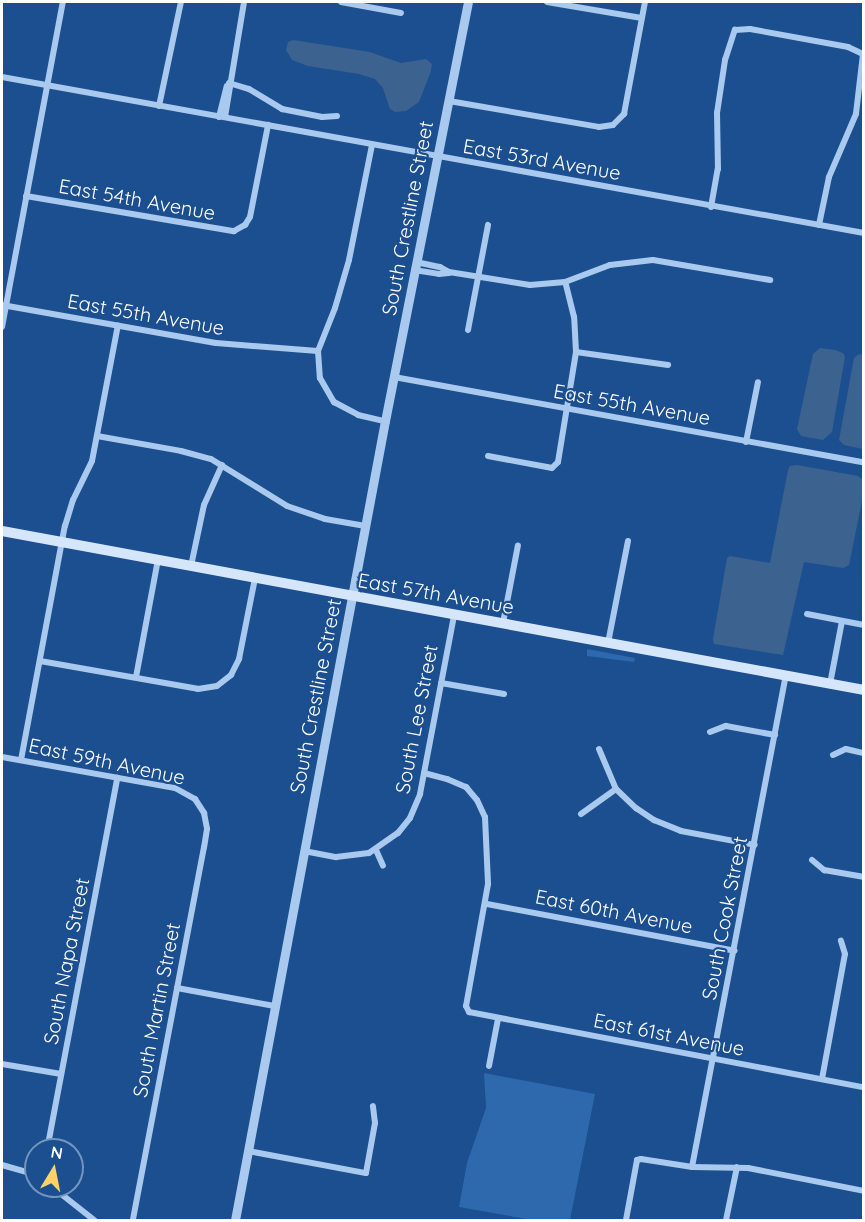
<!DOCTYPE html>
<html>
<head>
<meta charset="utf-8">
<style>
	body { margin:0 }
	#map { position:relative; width:865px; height:1222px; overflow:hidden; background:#1b4f8f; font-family:Quicksand,sans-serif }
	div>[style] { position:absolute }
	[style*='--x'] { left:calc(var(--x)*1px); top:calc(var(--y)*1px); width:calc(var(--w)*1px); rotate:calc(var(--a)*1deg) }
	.green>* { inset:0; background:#2e69ad }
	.water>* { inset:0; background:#3c6290 }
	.minor>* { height:6px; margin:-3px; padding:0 3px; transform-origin:3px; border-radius:3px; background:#a9c9ee }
	.tertiary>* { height:9px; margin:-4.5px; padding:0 4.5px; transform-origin:4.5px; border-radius:4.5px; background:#a9c9ee }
	.secondary>* { height:10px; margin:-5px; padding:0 5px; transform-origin:5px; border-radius:5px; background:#d6e6fa }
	span { translate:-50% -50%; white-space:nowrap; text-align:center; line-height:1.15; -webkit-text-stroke:4.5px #1b4f8f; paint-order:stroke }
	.street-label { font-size:20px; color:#fff }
	.frame { position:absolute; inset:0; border:3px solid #fff; pointer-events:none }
	.north { position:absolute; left:24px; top:1138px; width:60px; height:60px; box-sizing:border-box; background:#1b4f8f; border:2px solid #7695bc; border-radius:50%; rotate:10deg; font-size:16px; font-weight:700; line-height:24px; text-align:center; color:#fff }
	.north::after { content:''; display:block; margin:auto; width:21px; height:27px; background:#ffd166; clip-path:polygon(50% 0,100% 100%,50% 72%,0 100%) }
</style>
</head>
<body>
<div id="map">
	<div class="green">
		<div style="clip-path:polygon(587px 649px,635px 658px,634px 662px,587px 656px)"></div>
		<div style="clip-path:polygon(484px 1073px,595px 1094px,570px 1220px,532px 1220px,459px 1207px,467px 1163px,486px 1108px)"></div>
	</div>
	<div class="water">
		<div style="clip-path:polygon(293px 40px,370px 52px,401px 63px,426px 59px,432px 64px,431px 71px,419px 102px,406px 111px,395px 112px,390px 109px,383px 88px,375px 79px,359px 74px,308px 66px,292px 60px,286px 50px,288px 42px)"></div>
		<div style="clip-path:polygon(820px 348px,835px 350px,843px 353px,845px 357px,832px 432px,823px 440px,801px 436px,797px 429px,813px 354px)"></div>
		<div style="clip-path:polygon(859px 354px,864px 355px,863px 449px,844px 445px,839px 440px,854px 358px)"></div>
		<div style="clip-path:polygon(797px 465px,858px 476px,863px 480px,863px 496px,849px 565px,843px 568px,804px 562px,783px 655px,714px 644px,713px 639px,727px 558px,730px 556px,770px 563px,788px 470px,790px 466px)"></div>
	</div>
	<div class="minor">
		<div style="--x:341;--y:2;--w:61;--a:10.4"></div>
		<div style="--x:547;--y:2;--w:96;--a:9.6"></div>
		<div style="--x:2;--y:77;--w:876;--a:10.26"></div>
		<div style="--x:229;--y:83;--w:21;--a:17"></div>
		<div style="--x:249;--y:89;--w:39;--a:31"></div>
		<div style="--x:282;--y:109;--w:41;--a:11.3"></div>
		<div style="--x:322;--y:117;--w:15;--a:-4"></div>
		<div style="--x:449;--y:101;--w:152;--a:9.8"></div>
		<div style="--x:599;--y:127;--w:14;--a:-8"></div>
		<div style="--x:613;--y:125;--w:16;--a:-45"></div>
		<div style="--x:624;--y:114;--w:114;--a:-79.4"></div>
		<div style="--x:159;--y:106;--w:106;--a:-78.1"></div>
		<div style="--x:219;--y:117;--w:32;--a:-76"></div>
		<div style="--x:225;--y:117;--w:117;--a:-80.6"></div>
		<div style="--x:26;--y:196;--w:211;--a:9.6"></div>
		<div style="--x:234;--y:231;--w:13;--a:-29"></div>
		<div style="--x:245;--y:225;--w:9;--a:-58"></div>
		<div style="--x:250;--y:217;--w:94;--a:-78.9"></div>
		<div style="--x:711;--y:207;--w:39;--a:-80"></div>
		<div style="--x:718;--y:169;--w:56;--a:-91"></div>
		<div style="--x:717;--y:113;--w:54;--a:-81.4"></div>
		<div style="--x:725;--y:60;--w:32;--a:-72"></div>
		<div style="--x:735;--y:30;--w:15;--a:-4"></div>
		<div style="--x:750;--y:29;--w:100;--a:10.4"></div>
		<div style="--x:848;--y:47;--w:17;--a:25"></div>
		<div style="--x:863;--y:54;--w:60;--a:96.7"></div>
		<div style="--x:856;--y:114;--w:69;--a:113.2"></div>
		<div style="--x:829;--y:177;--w:49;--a:101.8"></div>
		<div style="--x:416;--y:262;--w:25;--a:12"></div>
		<div style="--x:440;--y:267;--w:10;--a:29"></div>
		<div style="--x:449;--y:272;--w:82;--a:9.1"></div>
		<div style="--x:530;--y:285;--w:35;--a:-5"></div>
		<div style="--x:565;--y:282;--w:48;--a:-20.7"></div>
		<div style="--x:610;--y:265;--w:43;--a:-6.6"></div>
		<div style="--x:653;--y:260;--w:119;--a:9.7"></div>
		<div style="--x:414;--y:270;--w:25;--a:9"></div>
		<div style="--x:439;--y:274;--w:10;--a:-6"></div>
		<div style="--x:2;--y:305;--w:217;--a:10.1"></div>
		<div style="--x:216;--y:343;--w:102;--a:4.5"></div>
		<div style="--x:318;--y:351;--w:27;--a:86"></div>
		<div style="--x:320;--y:378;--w:28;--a:60"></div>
		<div style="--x:334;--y:402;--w:27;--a:28"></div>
		<div style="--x:358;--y:415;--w:28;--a:13"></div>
		<div style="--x:2;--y:327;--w:331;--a:-79.4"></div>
		<div style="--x:468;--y:330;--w:107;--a:-79.2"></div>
		<div style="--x:318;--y:351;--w:46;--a:-68.4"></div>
		<div style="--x:335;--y:308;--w:50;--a:-73.7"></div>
		<div style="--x:349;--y:260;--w:117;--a:-78.7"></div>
		<div style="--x:576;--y:352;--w:93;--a:8"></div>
		<div style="--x:394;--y:377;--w:478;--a:10.3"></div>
		<div style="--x:97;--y:436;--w:85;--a:10.1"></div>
		<div style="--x:181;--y:451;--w:31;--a:15"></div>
		<div style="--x:211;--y:459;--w:89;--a:31.7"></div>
		<div style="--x:287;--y:506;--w:40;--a:18.9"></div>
		<div style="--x:325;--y:519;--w:41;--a:9.9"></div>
		<div style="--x:746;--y:442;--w:61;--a:-78.7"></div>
		<div style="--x:488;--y:456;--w:60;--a:10.6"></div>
		<div style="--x:547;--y:467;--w:5;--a:11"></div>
		<div style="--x:552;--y:468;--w:8;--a:-45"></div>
		<div style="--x:558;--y:462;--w:111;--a:-80.7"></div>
		<div style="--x:576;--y:352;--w:35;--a:-93"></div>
		<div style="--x:574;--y:317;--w:36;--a:-104"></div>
		<div style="--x:191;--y:566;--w:62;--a:-78"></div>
		<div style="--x:204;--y:505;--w:44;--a:-65.8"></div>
		<div style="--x:807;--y:614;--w:58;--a:10.9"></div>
		<div style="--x:503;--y:623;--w:79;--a:-79.1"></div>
		<div style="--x:608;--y:643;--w:104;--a:-78.9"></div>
		<div style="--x:40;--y:661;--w:160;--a:10"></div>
		<div style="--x:198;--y:689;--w:19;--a:-9"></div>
		<div style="--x:217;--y:686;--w:18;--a:-38"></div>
		<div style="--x:231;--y:675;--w:18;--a:-63"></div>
		<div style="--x:239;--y:659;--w:83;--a:-78.8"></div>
		<div style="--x:136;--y:677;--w:119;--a:-79.4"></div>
		<div style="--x:441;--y:683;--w:64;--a:9.9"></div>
		<div style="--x:830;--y:684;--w:64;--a:-79.2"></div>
		<div style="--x:710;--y:732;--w:17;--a:-21"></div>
		<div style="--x:726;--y:726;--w:50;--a:10.4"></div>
		<div style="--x:599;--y:749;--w:43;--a:67"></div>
		<div style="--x:616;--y:789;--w:28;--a:44"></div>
		<div style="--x:636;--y:808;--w:22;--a:34"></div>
		<div style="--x:654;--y:820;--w:29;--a:22"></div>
		<div style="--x:681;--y:831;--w:75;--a:10.7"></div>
		<div style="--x:833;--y:755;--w:14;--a:-25"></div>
		<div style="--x:846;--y:749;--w:18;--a:13"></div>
		<div style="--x:2;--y:757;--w:176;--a:10.2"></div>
		<div style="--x:175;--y:788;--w:23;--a:29"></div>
		<div style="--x:195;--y:799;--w:17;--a:57"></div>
		<div style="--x:204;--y:813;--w:16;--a:79"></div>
		<div style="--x:207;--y:829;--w:18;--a:99"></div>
		<div style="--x:204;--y:847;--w:380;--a:100.8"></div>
		<div style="--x:21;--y:760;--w:238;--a:-79.4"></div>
		<div style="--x:65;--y:526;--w:27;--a:-73"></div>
		<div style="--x:73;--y:500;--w:43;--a:-64"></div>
		<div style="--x:92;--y:461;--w:138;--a:-79.2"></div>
		<div style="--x:424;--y:773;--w:24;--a:15"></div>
		<div style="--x:447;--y:779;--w:21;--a:23"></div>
		<div style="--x:466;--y:787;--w:17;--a:50"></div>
		<div style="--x:477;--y:800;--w:19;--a:65"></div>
		<div style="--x:485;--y:817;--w:67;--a:87.4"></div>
		<div style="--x:488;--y:884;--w:124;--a:100.2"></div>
		<div style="--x:466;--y:1006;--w:7;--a:63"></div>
		<div style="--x:469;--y:1012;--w:402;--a:10.8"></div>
		<div style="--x:581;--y:814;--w:43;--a:-35.5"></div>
		<div style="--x:376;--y:850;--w:17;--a:66"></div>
		<div style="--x:304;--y:851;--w:33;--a:11"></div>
		<div style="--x:336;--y:857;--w:33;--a:-7"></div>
		<div style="--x:369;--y:853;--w:35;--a:-35"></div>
		<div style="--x:398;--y:833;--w:19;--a:-51"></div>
		<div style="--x:410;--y:818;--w:26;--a:-67"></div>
		<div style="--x:420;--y:794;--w:182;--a:-79.2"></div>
		<div style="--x:812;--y:860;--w:16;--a:40"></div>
		<div style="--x:824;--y:870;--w:41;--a:9.9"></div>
		<div style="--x:487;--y:904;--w:252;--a:10.7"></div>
		<div style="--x:177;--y:988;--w:99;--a:10.5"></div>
		<div style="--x:2;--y:1064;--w:60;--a:9.6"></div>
		<div style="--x:489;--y:1066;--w:48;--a:-79.2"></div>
		<div style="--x:822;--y:1079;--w:127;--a:-79.6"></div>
		<div style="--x:845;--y:954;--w:14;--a:-107"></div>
		<div style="--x:47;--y:1150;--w:379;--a:-79.3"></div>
		<div style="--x:248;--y:1151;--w:120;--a:10.6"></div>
		<div style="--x:366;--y:1173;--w:51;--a:-79.8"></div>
		<div style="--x:375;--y:1123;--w:17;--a:-97"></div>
		<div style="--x:2;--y:1165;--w:35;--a:16"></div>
		<div style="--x:692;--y:1167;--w:500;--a:-79.2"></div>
		<div style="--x:51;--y:1186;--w:55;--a:38.3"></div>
		<div style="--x:626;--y:1220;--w:61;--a:-79.6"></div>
		<div style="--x:637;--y:1160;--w:4;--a:-14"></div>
		<div style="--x:641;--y:1159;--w:52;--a:8.9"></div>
		<div style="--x:692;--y:1167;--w:56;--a:1"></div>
		<div style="--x:748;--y:1168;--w:118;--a:11.2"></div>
		<div style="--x:726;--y:1220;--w:54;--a:-78.3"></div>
	</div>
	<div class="tertiary">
		<div style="--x:235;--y:1220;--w:813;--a:-79.37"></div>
		<div style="--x:385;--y:421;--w:427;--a:-78.8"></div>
	</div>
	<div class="secondary">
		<div style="--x:2;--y:531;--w:877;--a:10.45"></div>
	</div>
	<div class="street-label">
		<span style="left:542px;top:159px;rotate:10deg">East 53rd Avenue</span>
		<span style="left:137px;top:199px;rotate:10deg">East 54th Avenue</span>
		<span style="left:407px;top:218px;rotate:-79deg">South Crestline Street</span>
		<span style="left:146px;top:314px;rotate:10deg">East 55th Avenue</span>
		<span style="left:632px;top:404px;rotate:10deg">East 55th Avenue</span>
		<span style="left:436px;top:593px;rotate:10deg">East 57th Avenue</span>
		<span style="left:315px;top:696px;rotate:-79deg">South Crestline Street</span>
		<span style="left:416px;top:719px;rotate:-79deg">South Lee Street</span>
		<span style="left:107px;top:761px;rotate:12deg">East 59th Avenue</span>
		<span style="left:614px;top:911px;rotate:11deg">East 60th Avenue</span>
		<span style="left:724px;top:918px;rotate:-79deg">South Cook Street</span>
		<span style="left:66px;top:961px;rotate:-79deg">South Napa Street</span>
		<span style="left:156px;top:1010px;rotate:-79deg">South Martin Street</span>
		<span style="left:669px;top:1034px;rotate:11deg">East 61st Avenue</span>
	</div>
	<div class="frame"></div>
	<div class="north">N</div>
</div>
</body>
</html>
